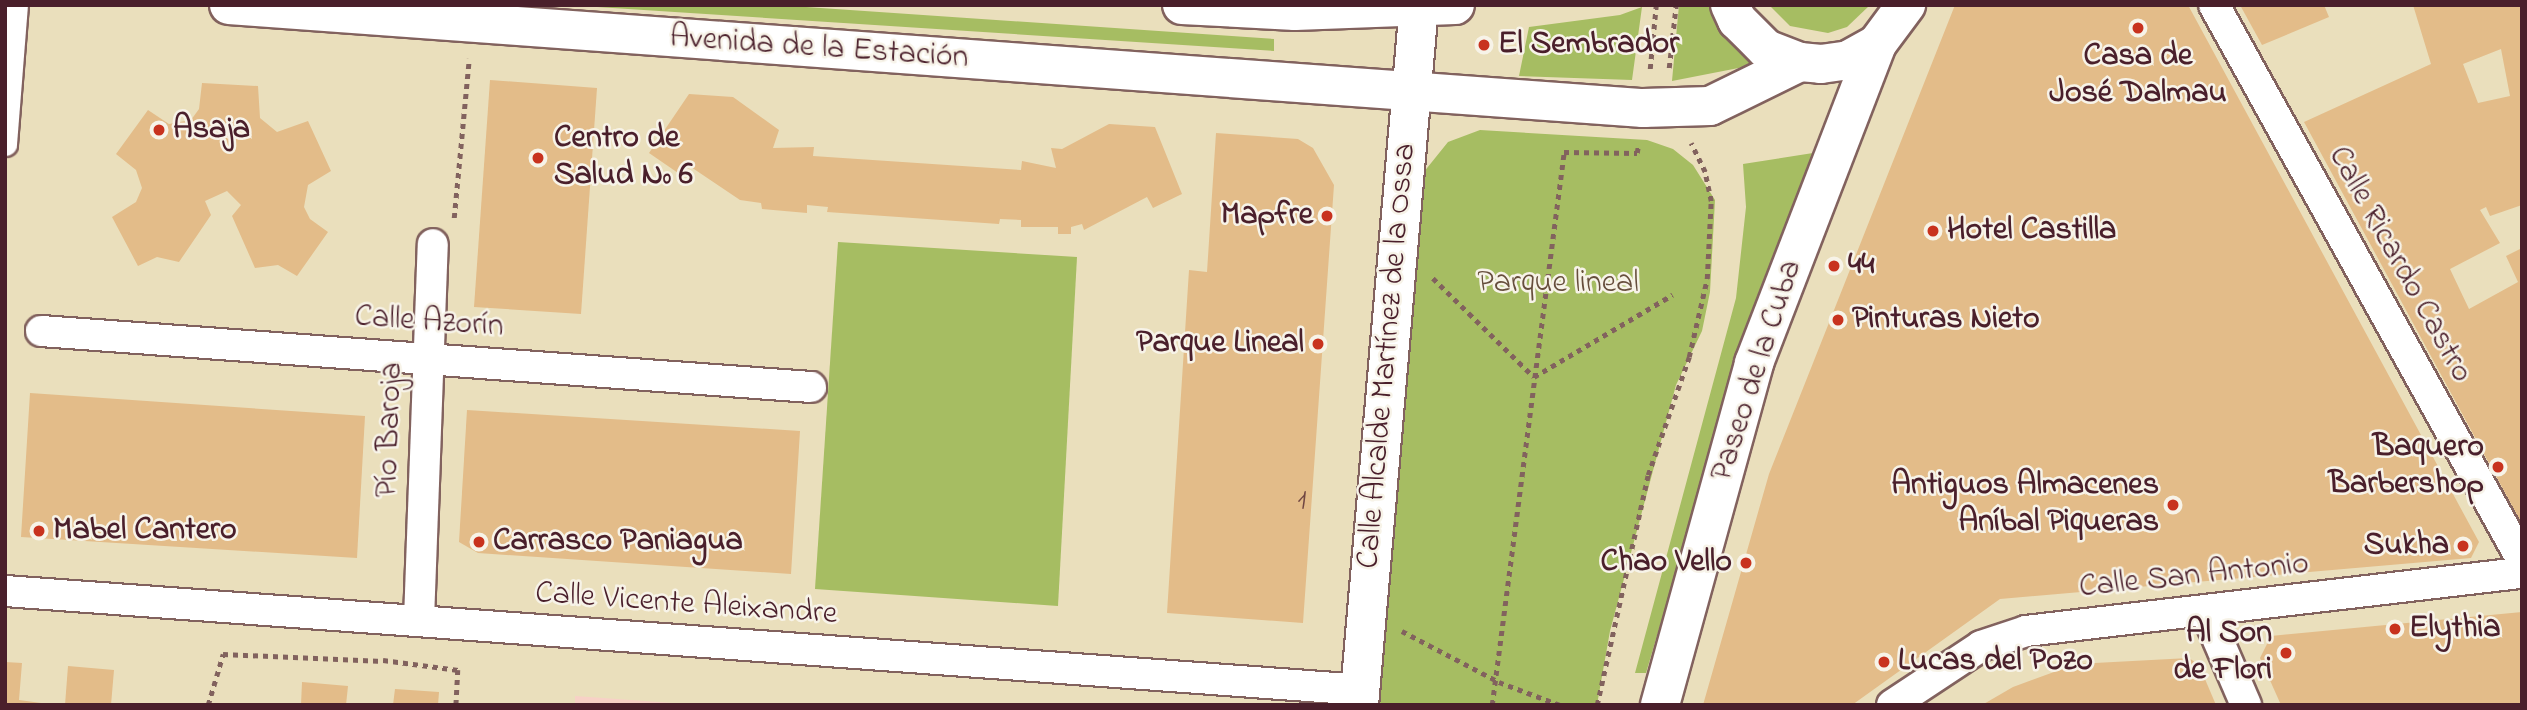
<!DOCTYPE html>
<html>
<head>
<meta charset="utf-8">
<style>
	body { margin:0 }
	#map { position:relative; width:2527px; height:710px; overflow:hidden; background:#eadfbc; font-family:"Indie Flower",sans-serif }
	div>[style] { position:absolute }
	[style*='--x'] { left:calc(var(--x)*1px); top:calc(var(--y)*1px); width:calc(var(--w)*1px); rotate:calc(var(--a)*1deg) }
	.built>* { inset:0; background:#f7d1c6 }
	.green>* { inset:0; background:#a6bd62 }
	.building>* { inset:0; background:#e3bc89 }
	.path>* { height:4.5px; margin-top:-2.25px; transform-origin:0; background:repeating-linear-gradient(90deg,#82625e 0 5px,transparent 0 10px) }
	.roads { filter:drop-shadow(2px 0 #82625e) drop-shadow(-2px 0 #82625e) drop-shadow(0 2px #82625e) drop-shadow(0 -2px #82625e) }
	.pedestrian>* { height:23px; margin:-11.5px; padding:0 11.5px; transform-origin:11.5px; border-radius:11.5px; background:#fff }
	.minor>* { height:30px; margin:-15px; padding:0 15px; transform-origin:15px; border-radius:15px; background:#fff }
	.secondary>* { height:38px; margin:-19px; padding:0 19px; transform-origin:19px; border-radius:19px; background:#fff }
	.dots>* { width:19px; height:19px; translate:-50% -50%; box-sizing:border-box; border:4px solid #f7f3e8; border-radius:50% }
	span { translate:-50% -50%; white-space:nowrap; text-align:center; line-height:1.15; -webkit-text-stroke:5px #f7f3e8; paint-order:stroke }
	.number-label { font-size:28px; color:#704642 }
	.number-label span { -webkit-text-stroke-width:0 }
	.poi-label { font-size:32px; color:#4a1f2b; font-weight:700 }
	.left { translate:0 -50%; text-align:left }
	.right { translate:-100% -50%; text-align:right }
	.street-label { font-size:32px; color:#4a1f2b }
	.park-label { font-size:32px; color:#664e3c }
	.frame { position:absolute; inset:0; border:7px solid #4a1f2b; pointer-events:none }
</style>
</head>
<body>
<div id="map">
	<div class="built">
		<div style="clip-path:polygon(575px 696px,701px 705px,575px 705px)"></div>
	</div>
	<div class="green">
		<div style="clip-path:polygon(566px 5px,777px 5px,1274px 39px,1274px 51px)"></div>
		<div style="clip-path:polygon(1679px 5px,1713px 5px,1759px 64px,1672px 81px)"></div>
		<div style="clip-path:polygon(1769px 5px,1870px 5px,1847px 27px,1828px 33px,1790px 26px)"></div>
		<div style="clip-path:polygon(1642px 7px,1632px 80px,1519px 76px,1529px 27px,1620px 15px)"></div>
		<div style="clip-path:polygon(1480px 130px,1647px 140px,1673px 149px,1693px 165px,1715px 200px,1710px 292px,1702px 331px,1676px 385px,1610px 631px,1597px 705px,1376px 705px,1419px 178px,1448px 142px)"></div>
		<div style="clip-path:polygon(1813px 153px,1756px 300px,1646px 673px,1635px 673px,1736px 298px,1746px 207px,1743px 164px)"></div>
		<div style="clip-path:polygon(838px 242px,1077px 257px,1058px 606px,815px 589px)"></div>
	</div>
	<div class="building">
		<div style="clip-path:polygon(1955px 5px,2188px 5px,2479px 542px,2471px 558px,2000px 599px,1852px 705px,1703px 705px,1769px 474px)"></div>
		<div style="clip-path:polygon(2240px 5px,2324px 5px,2329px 17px,2262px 45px)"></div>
		<div style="clip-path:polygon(evenodd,2413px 5px,2522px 5px,2522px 205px,2490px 216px,2486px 207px,2480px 210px,2500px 243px,2450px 269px,2469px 309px,2518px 282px,2506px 256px,2522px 248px,2522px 524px,2304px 122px,2431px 64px,2413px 5px,2501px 49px,2510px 96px,2478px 103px,2463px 64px,2501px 49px)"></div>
		<div style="clip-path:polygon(490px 80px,597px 88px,581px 314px,474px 307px)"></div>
		<div style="clip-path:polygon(202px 83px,258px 86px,260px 118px,277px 132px,308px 121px,331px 171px,308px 185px,304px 207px,310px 219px,328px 232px,297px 276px,278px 265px,255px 268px,232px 216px,241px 205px,227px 191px,205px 201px,211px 215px,179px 262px,157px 257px,138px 266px,112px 217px,136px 202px,142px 188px,136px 170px,116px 154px,148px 110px,169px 124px,191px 120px,199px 109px)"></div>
		<div style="clip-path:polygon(689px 94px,733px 97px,779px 130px,773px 148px,814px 147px,813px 156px,1021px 170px,1022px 161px,1056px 168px,1051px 148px,1062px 149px,1109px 124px,1155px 127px,1182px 194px,1153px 208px,1147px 197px,1084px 230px,1082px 224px,1071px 227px,1071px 234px,1058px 234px,1058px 227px,1021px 227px,1021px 220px,1000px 219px,999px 224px,827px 212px,828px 207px,807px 205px,807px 213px,762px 209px,761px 203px,740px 200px,688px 165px,681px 175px,649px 153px)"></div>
		<div style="clip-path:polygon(1216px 133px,1298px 139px,1313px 148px,1334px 185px,1303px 623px,1167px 613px,1189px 270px,1207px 272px)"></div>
		<div style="clip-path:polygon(30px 393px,365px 416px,357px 558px,21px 537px)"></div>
		<div style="clip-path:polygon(467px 410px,800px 431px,791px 574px,478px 553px,459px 542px)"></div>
		<div style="clip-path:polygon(2522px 612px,2522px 705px,2281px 705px,2260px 658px,2271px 636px)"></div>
		<div style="clip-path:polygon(2189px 658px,2199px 665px,2216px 705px,1982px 705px,2013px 687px,2076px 664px)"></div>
		<div style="clip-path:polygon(5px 662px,22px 663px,19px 700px,56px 705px,5px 705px)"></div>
		<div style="clip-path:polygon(68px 666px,114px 670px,111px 705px,65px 705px)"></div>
		<div style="clip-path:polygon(302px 682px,348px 686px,346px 705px,301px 705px)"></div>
		<div style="clip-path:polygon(395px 689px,439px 692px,438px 705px,393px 705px)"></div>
	</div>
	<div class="path">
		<div style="--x:1669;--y:68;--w:63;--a:-83.7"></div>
		<div style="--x:1650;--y:69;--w:64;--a:-84.6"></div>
		<div style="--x:454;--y:218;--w:160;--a:-84.6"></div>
		<div style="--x:1433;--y:278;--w:141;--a:44.4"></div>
		<div style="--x:1534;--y:377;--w:161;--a:-30.7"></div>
		<div style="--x:1402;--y:631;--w:110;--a:27.7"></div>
		<div style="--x:1499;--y:682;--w:65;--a:20.7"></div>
		<div style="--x:383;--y:660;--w:76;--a:7.6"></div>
		<div style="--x:458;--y:670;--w:35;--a:93"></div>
		<div style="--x:208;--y:705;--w:53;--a:-73.6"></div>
		<div style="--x:223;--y:654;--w:160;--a:2.5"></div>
		<div style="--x:1492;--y:705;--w:558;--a:-82.58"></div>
		<div style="--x:1564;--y:152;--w:73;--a:0.8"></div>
		<div style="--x:1637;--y:153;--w:6;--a:-81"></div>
		<div style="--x:1597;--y:705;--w:236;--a:-77.5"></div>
		<div style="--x:1648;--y:475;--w:125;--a:-70.8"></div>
		<div style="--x:1689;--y:357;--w:80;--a:-77"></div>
		<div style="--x:1707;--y:279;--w:78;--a:-87.1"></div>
		<div style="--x:1711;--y:201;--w:30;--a:-102"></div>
		<div style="--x:1705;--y:172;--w:32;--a:-116"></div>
	</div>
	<div class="roads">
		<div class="pedestrian">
			<div style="--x:5;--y:144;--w:139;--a:-85.5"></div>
		</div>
		<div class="minor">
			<div style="--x:2214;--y:5;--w:635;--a:60.97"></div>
			<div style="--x:41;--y:331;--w:772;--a:4.16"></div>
			<div style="--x:5;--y:591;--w:1361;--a:4.17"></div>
			<div style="--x:2206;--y:612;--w:101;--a:66.7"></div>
			<div style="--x:419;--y:620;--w:376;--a:-87.9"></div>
			<div style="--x:1892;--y:705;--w:107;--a:-33.5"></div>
			<div style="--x:1981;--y:646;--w:47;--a:-18.4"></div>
			<div style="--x:2026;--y:631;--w:499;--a:-6.7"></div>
		</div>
		<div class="secondary">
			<div style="--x:229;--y:5;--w:1418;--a:4.17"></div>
			<div style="--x:1643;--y:108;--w:67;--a:-1.7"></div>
			<div style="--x:1710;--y:106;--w:100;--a:-26.1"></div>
			<div style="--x:1182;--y:5;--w:113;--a:3"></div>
			<div style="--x:1295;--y:11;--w:160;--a:-2.1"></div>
			<div style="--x:1730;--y:5;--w:17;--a:65"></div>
			<div style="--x:1737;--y:20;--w:41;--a:45"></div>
			<div style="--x:1766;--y:49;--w:36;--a:21"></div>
			<div style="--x:1800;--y:62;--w:21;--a:5"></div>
			<div style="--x:1821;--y:64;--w:27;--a:-8"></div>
			<div style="--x:1848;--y:60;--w:33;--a:-29"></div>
			<div style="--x:1877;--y:44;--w:49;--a:-53.4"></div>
			<div style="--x:1359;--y:705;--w:703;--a:-85.1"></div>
			<div style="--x:1660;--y:705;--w:355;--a:-74.6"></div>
			<div style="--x:1754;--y:363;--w:342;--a:-68.9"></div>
		</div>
	</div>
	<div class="dots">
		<div style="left:2138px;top:28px;background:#c8321e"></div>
		<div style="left:1484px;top:45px;background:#c8321e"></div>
		<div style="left:159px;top:130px;background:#c8321e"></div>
		<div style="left:538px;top:158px;background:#c8321e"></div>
		<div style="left:1327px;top:216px;background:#c8321e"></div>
		<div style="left:1933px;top:231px;background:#c8321e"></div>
		<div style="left:1834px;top:266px;background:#c8321e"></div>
		<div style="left:1838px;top:320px;background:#c8321e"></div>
		<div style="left:1318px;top:344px;background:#c8321e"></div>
		<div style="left:2498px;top:467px;background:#c8321e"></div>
		<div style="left:2173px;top:505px;background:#c8321e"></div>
		<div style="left:39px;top:531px;background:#c8321e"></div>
		<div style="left:479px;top:542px;background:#c8321e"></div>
		<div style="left:2463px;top:546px;background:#c8321e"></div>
		<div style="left:1746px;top:563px;background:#c8321e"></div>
		<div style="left:2395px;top:629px;background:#c8321e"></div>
		<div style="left:2286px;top:653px;background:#c8321e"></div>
		<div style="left:1884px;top:662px;background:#c8321e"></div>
	</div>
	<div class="number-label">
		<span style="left:1302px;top:502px">1</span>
	</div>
	<div class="poi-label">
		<span class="left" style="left:1498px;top:45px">El Sembrador</span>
		<span style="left:2138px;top:76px">Casa de<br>José Dalmau</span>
		<span class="left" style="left:173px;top:130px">Asaja</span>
		<span class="left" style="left:554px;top:158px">Centro de<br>Salud Nº 6</span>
		<span class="right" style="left:1313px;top:216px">Mapfre</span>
		<span class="left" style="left:1947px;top:231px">Hotel Castilla</span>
		<span class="left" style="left:1848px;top:266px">44</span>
		<span class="left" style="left:1852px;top:320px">Pinturas Nieto</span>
		<span class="right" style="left:1304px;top:344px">Parque Lineal</span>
		<span class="right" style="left:2484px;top:467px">Baquero<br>Barbershop</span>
		<span class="right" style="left:2159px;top:505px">Antiguos Almacenes<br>Aníbal Piqueras</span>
		<span class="left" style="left:53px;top:531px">Mabel Cantero</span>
		<span class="left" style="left:493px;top:542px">Carrasco Paniagua</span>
		<span class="right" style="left:2449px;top:546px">Sukha</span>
		<span class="right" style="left:1732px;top:563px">Chao Vello</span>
		<span class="left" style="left:2409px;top:629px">Elythia</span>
		<span class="right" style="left:2272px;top:653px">Al Son<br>de Flori</span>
		<span class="left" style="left:1898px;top:662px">Lucas del Pozo</span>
	</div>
	<div class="street-label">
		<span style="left:819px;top:49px;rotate:4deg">Avenida de la Estación</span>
		<span style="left:2399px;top:265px;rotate:61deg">Calle Ricardo Castro</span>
		<span style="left:429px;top:323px;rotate:4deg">Calle Azorín</span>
		<span style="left:1388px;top:356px;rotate:-85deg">Calle Alcalde Martínez de la Ossa</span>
		<span style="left:1758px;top:371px;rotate:-72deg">Paseo de la Cuba</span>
		<span style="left:391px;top:430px;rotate:-88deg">Pío Baroja</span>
		<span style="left:2194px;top:577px;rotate:-6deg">Calle San Antonio</span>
		<span style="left:686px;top:605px;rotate:4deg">Calle Vicente Aleixandre</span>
	</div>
	<div class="park-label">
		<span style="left:1558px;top:284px">Parque lineal</span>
	</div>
	<div class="frame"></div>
</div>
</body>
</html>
